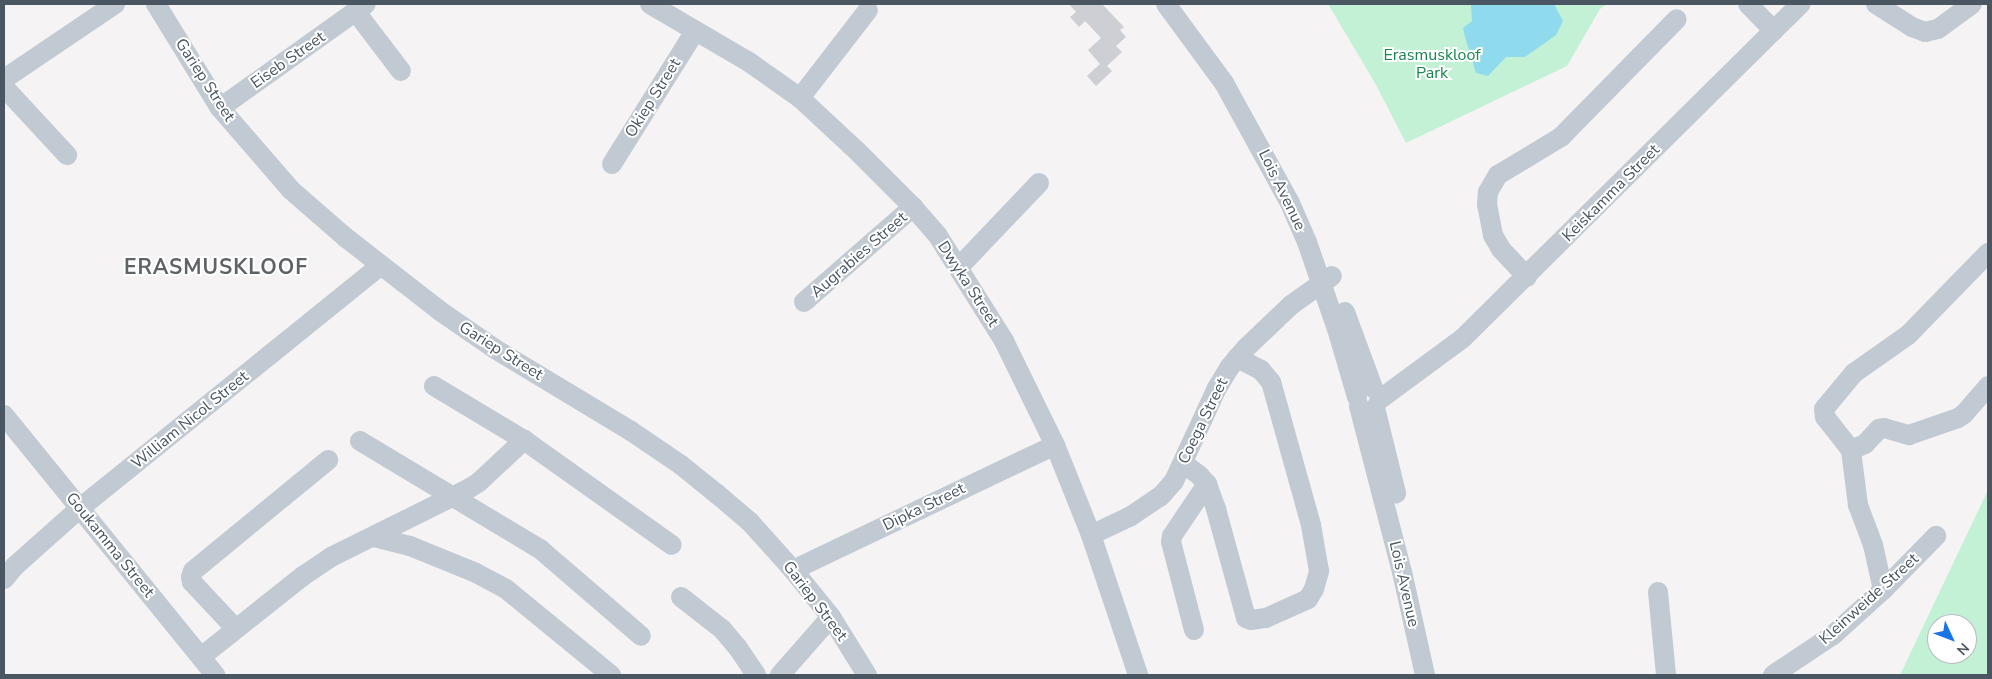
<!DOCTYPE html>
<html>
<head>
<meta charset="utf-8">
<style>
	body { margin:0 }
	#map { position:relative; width:1992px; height:679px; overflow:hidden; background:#f5f3f3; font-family:"Nunito Sans",sans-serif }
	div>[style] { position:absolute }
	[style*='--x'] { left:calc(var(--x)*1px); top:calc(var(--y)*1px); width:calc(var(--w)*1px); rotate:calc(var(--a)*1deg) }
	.green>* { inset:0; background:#c3f1d5 }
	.water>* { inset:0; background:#90daee }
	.building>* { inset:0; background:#cdcfd5 }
	.minor>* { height:20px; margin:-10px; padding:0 10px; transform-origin:10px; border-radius:10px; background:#c1cad2 }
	span { translate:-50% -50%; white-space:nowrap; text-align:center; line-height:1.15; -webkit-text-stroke:4px #fff; paint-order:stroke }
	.park-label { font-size:16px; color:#17864f }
	.street-label { font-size:16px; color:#4a5661 }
	.district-label { font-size:21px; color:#5f6368; font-weight:700; letter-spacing:1px }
	.frame { position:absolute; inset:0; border:5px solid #4a5661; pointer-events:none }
	.north { position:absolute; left:1927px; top:614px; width:50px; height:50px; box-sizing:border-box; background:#fff; border:1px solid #b7bbc0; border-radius:50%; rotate:133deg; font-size:14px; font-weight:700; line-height:20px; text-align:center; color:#4a5661 }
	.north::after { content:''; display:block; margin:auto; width:18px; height:22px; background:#1a73e8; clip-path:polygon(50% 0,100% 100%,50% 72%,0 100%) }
</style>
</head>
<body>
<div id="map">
	<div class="green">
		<div style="clip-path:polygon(1328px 4px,1607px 4px,1600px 9px,1567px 66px,1406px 143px,1375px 83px)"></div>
		<div style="clip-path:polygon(evenodd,1988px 490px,1988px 675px,1900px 675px,1988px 490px,1937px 624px,1967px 624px,1967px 654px,1937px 654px,1937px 624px)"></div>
	</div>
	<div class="water">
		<div style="clip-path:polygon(1471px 4px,1554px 4px,1563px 21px,1556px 35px,1525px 57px,1506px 57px,1488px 76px,1476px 73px,1465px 37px,1463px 28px,1472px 21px)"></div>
	</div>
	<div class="building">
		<div style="clip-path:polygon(1069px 4px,1102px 4px,1124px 27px,1120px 30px,1126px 37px,1116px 46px,1122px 52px,1107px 66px,1112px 71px,1096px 86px,1087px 76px,1100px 64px,1088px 50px,1101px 38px,1085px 21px,1079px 27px,1070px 17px,1076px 12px)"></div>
	</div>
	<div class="minor">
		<div style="--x:156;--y:4;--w:122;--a:58.4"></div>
		<div style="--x:220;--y:108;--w:108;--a:49.1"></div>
		<div style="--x:291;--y:190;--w:72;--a:41"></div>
		<div style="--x:345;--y:237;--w:120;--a:37.9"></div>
		<div style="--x:440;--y:311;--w:67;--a:34.6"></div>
		<div style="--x:495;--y:349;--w:159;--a:31.1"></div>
		<div style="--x:631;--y:431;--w:60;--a:34.2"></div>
		<div style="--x:681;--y:465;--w:46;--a:38.9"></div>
		<div style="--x:717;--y:494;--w:43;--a:40.3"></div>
		<div style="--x:750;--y:522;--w:64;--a:48.1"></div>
		<div style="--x:793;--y:570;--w:60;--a:51"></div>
		<div style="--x:831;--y:617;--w:68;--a:58.2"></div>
		<div style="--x:650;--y:4;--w:115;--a:30.4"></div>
		<div style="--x:749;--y:62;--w:62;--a:35.2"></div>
		<div style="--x:800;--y:98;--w:76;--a:42.9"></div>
		<div style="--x:856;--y:150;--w:81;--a:45"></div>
		<div style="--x:913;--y:207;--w:38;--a:49"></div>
		<div style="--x:938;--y:236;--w:124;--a:57.8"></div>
		<div style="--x:1004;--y:341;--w:116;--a:63.9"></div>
		<div style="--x:1055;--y:445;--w:97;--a:68.2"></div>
		<div style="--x:1091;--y:535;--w:148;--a:71.4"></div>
		<div style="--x:1166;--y:4;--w:98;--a:53.7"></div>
		<div style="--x:1224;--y:83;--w:137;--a:61.2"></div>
		<div style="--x:1290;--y:203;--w:43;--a:66.4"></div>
		<div style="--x:1307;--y:242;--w:92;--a:71"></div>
		<div style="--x:1337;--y:329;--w:71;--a:73.6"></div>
		<div style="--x:1748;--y:4;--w:37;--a:46"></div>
		<div style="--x:1876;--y:4;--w:43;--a:32.6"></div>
		<div style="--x:1912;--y:27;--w:14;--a:21"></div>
		<div style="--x:1925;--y:32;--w:13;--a:-13"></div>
		<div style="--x:1938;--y:29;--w:42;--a:-36.3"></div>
		<div style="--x:356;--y:12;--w:74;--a:52.7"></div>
		<div style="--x:4;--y:79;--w:134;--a:-34"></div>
		<div style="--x:4;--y:87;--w:93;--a:47.2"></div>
		<div style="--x:800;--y:98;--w:111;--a:-52.3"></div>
		<div style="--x:220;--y:108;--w:179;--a:-35.5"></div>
		<div style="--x:612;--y:164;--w:157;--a:-58"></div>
		<div style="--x:959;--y:267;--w:116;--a:-46.4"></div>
		<div style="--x:1527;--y:277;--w:38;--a:-133"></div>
		<div style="--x:1501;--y:249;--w:16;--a:-120"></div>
		<div style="--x:1493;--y:235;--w:31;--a:-101"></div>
		<div style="--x:1487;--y:205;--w:13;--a:-86"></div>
		<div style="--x:1488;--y:192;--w:20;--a:-60"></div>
		<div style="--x:1498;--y:175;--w:74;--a:-31.1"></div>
		<div style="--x:1561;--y:137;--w:165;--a:-45.5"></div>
		<div style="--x:804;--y:302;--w:145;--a:-41.1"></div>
		<div style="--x:1345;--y:312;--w:81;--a:69.8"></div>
		<div style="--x:434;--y:386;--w:105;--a:31"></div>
		<div style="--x:1379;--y:400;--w:104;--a:-36.4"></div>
		<div style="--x:1463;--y:338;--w:475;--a:-44.7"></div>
		<div style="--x:1359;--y:406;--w:171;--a:75.5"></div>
		<div style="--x:1402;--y:572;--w:106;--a:77.4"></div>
		<div style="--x:1375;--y:408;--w:88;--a:76.1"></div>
		<div style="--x:4;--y:415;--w:335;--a:50.9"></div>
		<div style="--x:360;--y:441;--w:210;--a:31"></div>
		<div style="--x:540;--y:549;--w:133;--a:40.7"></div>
		<div style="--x:1851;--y:450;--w:15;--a:-23"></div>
		<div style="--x:1865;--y:444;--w:21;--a:-47"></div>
		<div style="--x:1879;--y:429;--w:5;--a:-11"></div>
		<div style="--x:1884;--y:428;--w:26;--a:16"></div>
		<div style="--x:1909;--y:435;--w:52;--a:-19.1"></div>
		<div style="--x:1958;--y:418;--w:7;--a:-34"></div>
		<div style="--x:1964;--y:414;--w:37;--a:-49"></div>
		<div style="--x:1183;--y:463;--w:21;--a:37"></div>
		<div style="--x:1200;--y:476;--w:11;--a:49"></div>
		<div style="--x:1207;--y:484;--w:27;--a:70"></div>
		<div style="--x:1216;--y:509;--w:113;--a:74.6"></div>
		<div style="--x:1246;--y:618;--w:5;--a:22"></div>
		<div style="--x:1251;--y:620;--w:15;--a:-8"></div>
		<div style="--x:1266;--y:618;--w:46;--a:-24.3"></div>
		<div style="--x:1308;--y:599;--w:12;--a:-59"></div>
		<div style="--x:1314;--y:589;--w:19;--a:-74"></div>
		<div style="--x:1319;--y:571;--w:47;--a:-99.9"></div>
		<div style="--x:1311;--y:525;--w:148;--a:-105.6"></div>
		<div style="--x:1271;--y:382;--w:16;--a:-130"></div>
		<div style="--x:1261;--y:370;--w:27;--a:-153"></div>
		<div style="--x:1091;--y:535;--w:44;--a:-25.4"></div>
		<div style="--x:1131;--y:516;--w:36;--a:-34"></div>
		<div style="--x:1161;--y:496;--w:20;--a:-49"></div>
		<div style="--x:1174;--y:481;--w:102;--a:-65.2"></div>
		<div style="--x:1217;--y:388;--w:23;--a:-59"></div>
		<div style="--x:1229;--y:368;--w:26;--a:-50"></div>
		<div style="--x:1246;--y:348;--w:62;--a:-43.7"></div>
		<div style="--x:1291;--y:305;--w:50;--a:-35.3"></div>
		<div style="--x:374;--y:537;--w:37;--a:14"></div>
		<div style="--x:410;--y:546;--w:71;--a:22.2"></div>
		<div style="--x:476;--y:573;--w:34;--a:28"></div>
		<div style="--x:506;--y:589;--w:136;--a:39.3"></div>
		<div style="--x:793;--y:570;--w:290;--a:-25.5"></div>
		<div style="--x:4;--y:579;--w:17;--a:-50"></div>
		<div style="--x:15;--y:566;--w:87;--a:-41.7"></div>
		<div style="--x:80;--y:508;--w:385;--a:-38.9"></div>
		<div style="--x:1883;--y:590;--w:46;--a:-102.5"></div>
		<div style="--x:1873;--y:545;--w:43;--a:-110.6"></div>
		<div style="--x:1858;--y:505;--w:55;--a:-97.3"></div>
		<div style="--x:1851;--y:450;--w:42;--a:-128.2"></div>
		<div style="--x:1825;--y:417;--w:8;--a:-97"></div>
		<div style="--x:1824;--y:409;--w:47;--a:-50.2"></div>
		<div style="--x:1854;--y:373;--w:66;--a:-35.1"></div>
		<div style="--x:1908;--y:335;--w:115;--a:-45.7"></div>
		<div style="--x:1658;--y:592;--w:83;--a:84.5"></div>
		<div style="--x:681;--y:597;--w:52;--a:38"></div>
		<div style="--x:722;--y:629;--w:25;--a:50"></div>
		<div style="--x:738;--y:648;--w:32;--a:56"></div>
		<div style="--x:235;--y:628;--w:63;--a:-133.1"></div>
		<div style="--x:192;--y:582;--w:5;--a:-101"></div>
		<div style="--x:191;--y:577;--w:6;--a:-72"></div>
		<div style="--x:193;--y:571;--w:175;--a:-39.4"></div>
		<div style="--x:1194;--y:630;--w:91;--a:-104.6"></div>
		<div style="--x:1171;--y:542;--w:6;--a:-81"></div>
		<div style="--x:1172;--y:536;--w:63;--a:-56.1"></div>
		<div style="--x:201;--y:657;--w:130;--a:-38.5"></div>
		<div style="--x:303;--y:576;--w:34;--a:-34"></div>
		<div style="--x:331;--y:557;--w:153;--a:-26.4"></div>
		<div style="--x:468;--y:489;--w:13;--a:-32"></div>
		<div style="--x:479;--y:482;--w:62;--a:-43"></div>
		<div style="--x:524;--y:440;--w:181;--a:35.4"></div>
		<div style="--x:780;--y:675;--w:77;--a:-48.7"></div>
		<div style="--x:1773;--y:675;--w:72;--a:-33.7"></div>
		<div style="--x:1833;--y:635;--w:67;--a:-42"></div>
		<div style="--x:1883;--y:590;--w:76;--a:-45.5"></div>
	</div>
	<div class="park-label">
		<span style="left:1432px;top:64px">Erasmuskloof<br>Park</span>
	</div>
	<div class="street-label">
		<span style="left:288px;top:60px;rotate:-35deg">Eiseb Street</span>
		<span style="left:205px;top:80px;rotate:57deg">Gariep Street</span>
		<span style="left:653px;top:98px;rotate:-58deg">Okiep Street</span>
		<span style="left:1282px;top:190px;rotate:64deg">Lois Avenue</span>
		<span style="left:1611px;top:193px;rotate:-45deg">Keiskamma Street</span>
		<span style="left:859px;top:255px;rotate:-41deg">Augrabies Street</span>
		<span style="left:968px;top:284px;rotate:57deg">Dwyka Street</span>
		<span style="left:501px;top:351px;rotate:32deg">Gariep Street</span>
		<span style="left:190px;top:420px;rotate:-39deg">William Nicol Street</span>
		<span style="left:1203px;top:421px;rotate:-64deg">Coega Street</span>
		<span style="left:924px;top:507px;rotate:-26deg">Dipka Street</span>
		<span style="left:110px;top:545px;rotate:51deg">Goukamma Street</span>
		<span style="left:1404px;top:584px;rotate:77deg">Lois Avenue</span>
		<span style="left:1869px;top:599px;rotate:-42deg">Kleinweide Street</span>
		<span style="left:815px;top:601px;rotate:53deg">Gariep Street</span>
	</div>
	<div class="district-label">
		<span style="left:216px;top:267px">ERASMUSKLOOF</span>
	</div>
	<div class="frame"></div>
	<div class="north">N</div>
</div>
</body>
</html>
